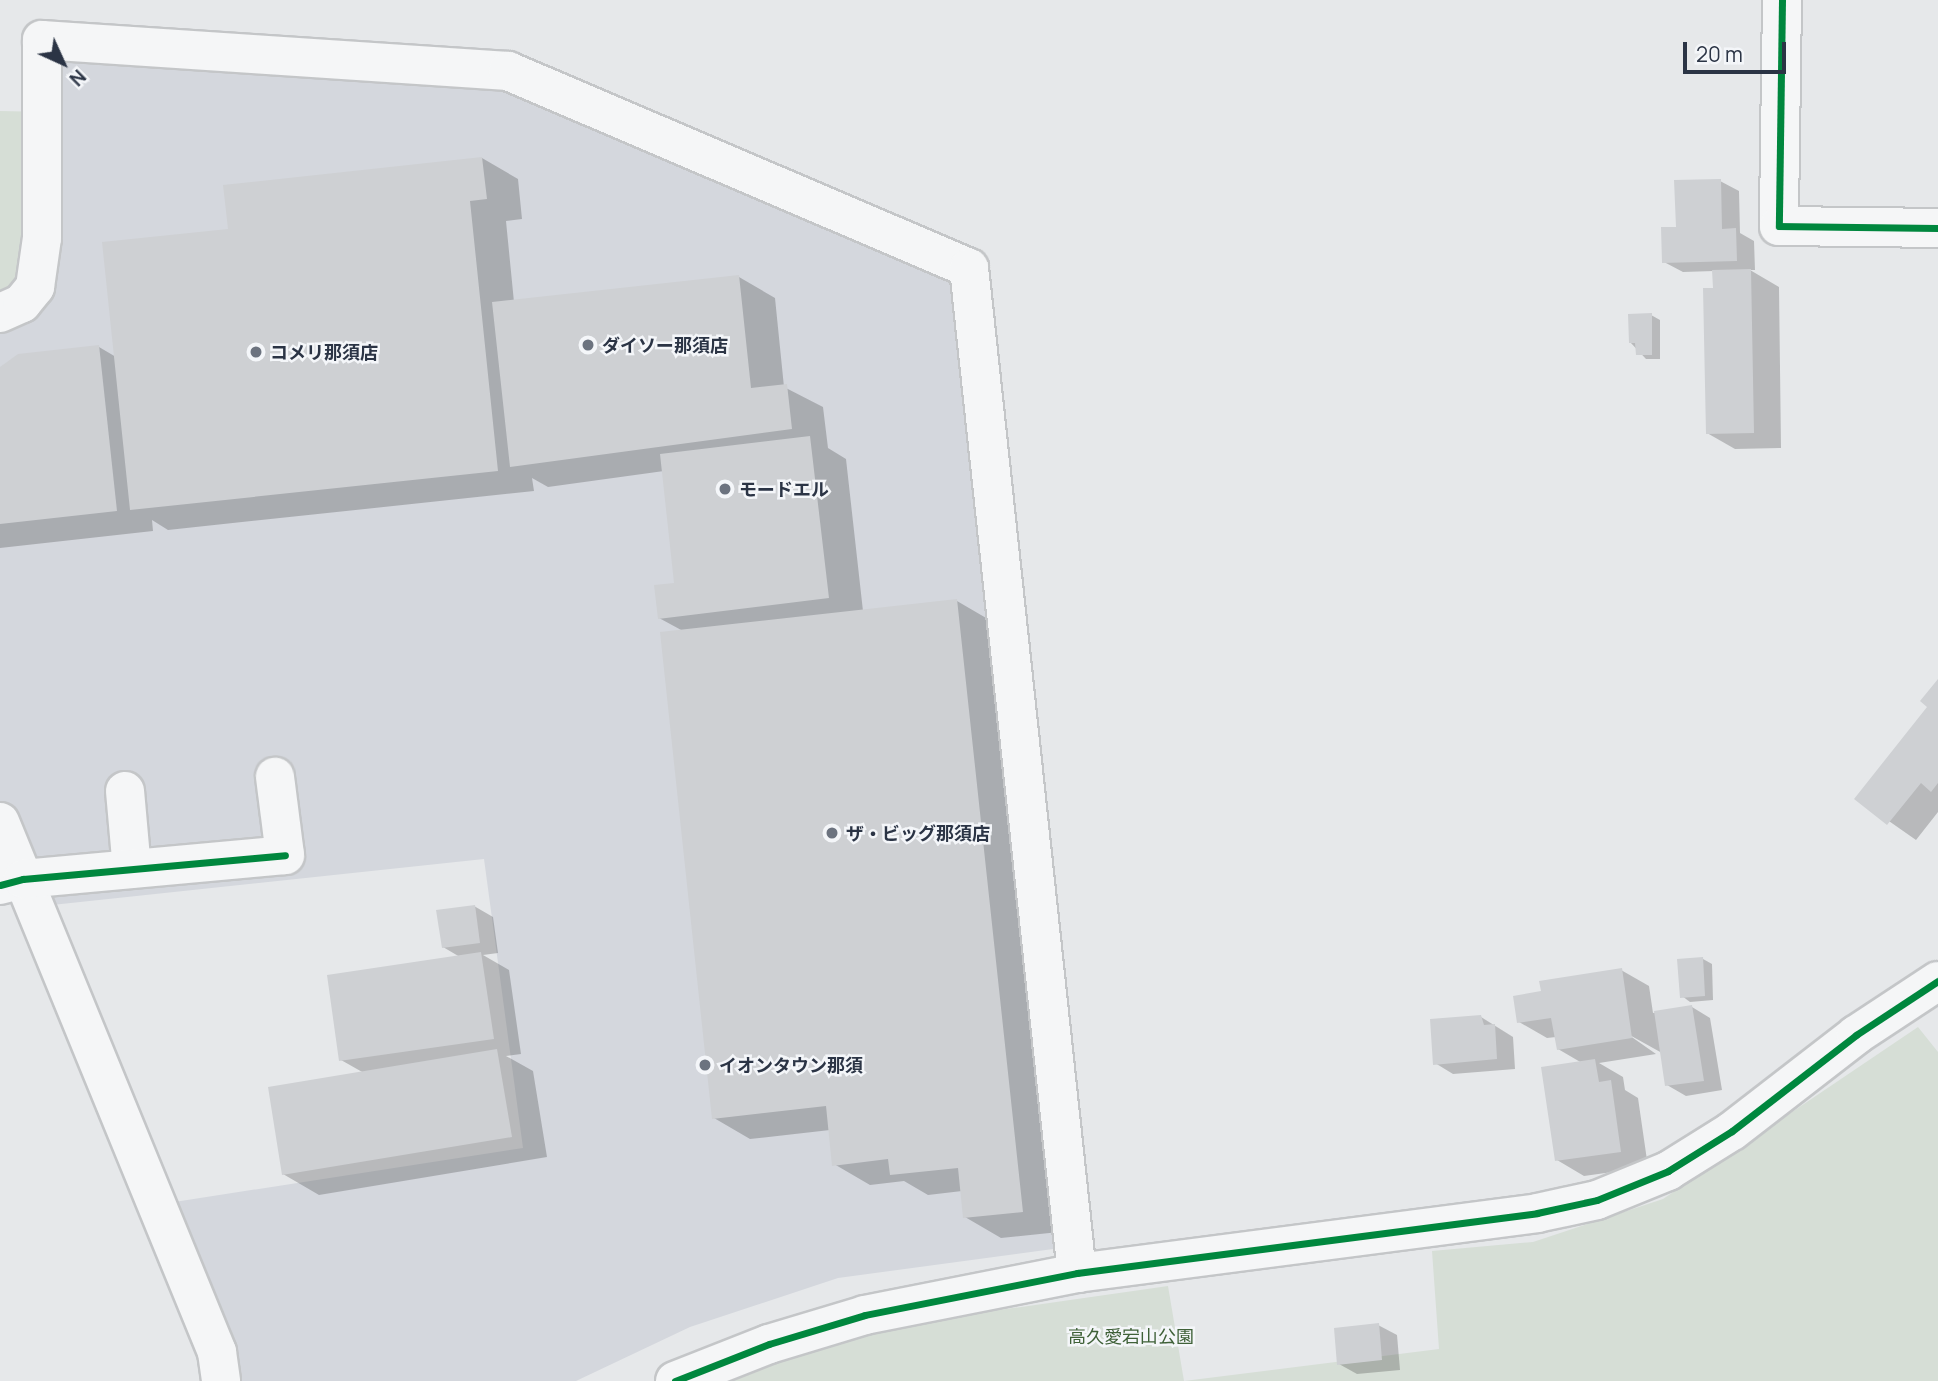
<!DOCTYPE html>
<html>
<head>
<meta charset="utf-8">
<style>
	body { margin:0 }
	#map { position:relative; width:1938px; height:1381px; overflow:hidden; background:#e6e8ea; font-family:Manrope,"Noto Sans JP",sans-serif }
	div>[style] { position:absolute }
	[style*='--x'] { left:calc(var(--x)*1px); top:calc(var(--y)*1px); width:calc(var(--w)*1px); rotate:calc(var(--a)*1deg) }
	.built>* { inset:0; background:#d4d7dd }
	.green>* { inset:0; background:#d6ded6 }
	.shadow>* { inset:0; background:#0003 }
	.building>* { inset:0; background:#ced0d3 }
	.roads { filter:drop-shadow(2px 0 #c4c6c8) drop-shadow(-2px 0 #c4c6c8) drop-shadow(0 2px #c4c6c8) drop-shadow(0 -2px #c4c6c8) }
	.minor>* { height:38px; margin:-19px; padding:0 19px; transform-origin:19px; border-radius:19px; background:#f5f6f7 }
	.cycleway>* { height:7px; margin:-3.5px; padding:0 3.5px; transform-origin:3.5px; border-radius:3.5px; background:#00873e }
	.dots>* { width:19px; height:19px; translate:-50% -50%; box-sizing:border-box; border:4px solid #f4f6f9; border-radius:50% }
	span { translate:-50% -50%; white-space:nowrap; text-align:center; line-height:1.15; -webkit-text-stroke:5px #f4f6f9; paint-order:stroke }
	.poi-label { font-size:18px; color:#2b3445; font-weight:700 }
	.left { translate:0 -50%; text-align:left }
	.park-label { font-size:18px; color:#3f6138 }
	.north { position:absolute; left:28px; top:28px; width:70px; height:70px; -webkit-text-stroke:5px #f4f6f9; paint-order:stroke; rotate:135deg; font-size:19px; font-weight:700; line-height:28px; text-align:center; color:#2b3445 }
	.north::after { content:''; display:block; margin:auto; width:24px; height:32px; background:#2b3445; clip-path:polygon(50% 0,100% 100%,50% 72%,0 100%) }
	.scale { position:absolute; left:1683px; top:42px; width:103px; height:32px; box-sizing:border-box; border:4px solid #2b3445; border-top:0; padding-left:9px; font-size:21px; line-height:24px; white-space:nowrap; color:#2b3445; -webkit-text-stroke:5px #f4f6f9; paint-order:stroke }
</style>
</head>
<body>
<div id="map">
	<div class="built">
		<div style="clip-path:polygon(50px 50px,509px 79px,962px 277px,1068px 1247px,838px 1278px,690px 1327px,576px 1381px,231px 1381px,168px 1203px,523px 1148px,484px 859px,52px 905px,0 863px,0 323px)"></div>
	</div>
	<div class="green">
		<div style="clip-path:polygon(0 111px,48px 112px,47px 263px,0 323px)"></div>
		<div style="clip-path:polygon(1918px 1027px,1938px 1052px,1938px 1381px,714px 1381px,894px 1325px,1168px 1286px,1184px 1381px,1439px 1349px,1432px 1251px,1533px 1242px,1663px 1199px)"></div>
	</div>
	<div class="shadow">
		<div style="clip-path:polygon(482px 158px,518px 179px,522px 219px,506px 221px,514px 302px,739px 277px,775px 298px,784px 387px,823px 407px,828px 448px,846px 459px,863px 611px,957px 601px,993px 622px,1059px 1232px,1001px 1238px,965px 1217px,962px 1191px,928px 1195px,904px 1181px,870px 1185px,834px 1164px,830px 1130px,750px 1139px,714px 1118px,683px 631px,659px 618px,676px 584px,664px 471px,548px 487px,532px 478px,534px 491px,168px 530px,152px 520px,153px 531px,0 548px,0 370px,99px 347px,116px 357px,230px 230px)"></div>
		<div style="clip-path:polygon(1720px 181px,1739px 191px,1740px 233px,1754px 241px,1755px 270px,1750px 270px,1779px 287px,1781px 448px,1735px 449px,1707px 433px,1714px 271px,1683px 272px,1664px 262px,1678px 229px)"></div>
		<div style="clip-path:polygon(1651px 315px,1660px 320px,1660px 359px,1646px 359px,1630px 342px)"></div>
		<div style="clip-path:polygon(1938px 682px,1938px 812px,1916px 840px,1856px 798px,1930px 707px)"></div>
		<div style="clip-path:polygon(474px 906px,493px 917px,498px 953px,483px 955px,509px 970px,521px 1054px,506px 1056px,533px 1071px,547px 1157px,319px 1195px,283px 1174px,364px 1073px,341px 1060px,460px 957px,443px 947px)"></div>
		<div style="clip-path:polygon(1703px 959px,1712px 964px,1713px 1000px,1690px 1002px,1682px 996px)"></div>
		<div style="clip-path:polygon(1621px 970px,1649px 986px,1653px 1013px,1692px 1007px,1710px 1018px,1722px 1090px,1686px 1096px,1667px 1085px,1662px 1053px,1626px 1033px,1656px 1054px,1599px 1063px,1623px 1077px,1625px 1090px,1638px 1098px,1648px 1167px,1584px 1176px,1557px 1160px,1582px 1063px,1558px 1049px,1556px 1037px,1547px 1038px,1519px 1022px,1543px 993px)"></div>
		<div style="clip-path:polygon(1481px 1017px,1513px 1037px,1515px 1069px,1453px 1074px,1435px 1063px)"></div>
		<div style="clip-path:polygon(1378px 1325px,1397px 1335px,1400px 1370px,1357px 1374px,1339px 1364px)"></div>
	</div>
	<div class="building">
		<div style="clip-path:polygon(482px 157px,487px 199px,470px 201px,498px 471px,130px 510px,102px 242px,228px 229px,223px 185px)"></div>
		<div style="clip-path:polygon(1721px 179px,1722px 229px,1736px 228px,1737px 261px,1662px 263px,1661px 227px,1676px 227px,1674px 180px)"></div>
		<div style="clip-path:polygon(1751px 269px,1754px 433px,1706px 434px,1703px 288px,1713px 288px,1712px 270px)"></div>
		<div style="clip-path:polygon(739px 275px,751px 388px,787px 384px,792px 429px,510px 467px,492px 302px)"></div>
		<div style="clip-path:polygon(1652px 313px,1652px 355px,1636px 355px,1635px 343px,1629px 343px,1628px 314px)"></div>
		<div style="clip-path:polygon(99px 345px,117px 511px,0 524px,0 367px,18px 354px)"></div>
		<div style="clip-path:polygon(810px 436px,829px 598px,658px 619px,654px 585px,674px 583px,660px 454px)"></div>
		<div style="clip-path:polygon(957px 599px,1023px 1212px,963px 1218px,958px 1168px,890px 1175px,888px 1159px,832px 1166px,826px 1106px,712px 1119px,660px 632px)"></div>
		<div style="clip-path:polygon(1938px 679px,1938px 783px,1931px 792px,1921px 783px,1887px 825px,1854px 799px,1927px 707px,1920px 701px)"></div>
		<div style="clip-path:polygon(475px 905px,480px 943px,442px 948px,436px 910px)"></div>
		<div style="clip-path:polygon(481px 952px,494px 1039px,339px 1061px,327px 975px)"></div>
		<div style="clip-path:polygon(1703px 957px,1705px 996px,1680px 998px,1677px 959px)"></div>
		<div style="clip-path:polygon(1622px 968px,1632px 1038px,1557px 1050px,1551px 1018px,1517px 1023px,1513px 996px,1541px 991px,1539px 981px)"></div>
		<div style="clip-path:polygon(1692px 1005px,1704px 1081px,1665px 1086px,1654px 1011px)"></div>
		<div style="clip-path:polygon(1481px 1015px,1484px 1025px,1495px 1024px,1497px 1059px,1433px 1065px,1430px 1019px)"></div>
		<div style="clip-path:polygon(497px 1049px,512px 1137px,282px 1175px,268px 1087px)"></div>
		<div style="clip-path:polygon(1595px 1059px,1599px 1082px,1611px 1080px,1621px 1152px,1555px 1161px,1541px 1067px)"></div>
		<div style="clip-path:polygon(1379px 1323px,1382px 1360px,1337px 1365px,1334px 1328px)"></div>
	</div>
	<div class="roads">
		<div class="minor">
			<div style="--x:1782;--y:0;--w:226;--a:90.8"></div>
			<div style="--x:1779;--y:226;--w:159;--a:0.7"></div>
			<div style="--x:0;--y:313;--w:24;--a:-24"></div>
			<div style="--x:22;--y:303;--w:21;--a:-51"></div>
			<div style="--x:35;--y:287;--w:49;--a:-81.9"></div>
			<div style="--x:42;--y:238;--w:198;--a:-90"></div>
			<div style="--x:42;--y:40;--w:467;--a:3.8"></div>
			<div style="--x:508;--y:71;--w:501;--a:23.14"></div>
			<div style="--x:969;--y:268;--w:1011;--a:83.87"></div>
			<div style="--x:125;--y:791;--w:78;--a:84.9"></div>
			<div style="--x:0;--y:822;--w:573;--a:67.73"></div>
			<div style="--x:217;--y:1352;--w:29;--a:82"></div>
			<div style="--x:0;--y:885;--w:24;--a:-15"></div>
			<div style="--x:23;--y:879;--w:263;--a:-5.2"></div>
			<div style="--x:285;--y:855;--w:79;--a:-97.3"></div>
			<div style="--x:675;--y:1381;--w:101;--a:-21.5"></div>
			<div style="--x:769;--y:1344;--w:100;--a:-16.8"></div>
			<div style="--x:865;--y:1315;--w:216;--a:-11.2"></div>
			<div style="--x:1077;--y:1273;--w:464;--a:-7.4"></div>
			<div style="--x:1537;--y:1213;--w:61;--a:-12.2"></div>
			<div style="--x:1597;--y:1200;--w:77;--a:-22.2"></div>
			<div style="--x:1668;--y:1171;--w:75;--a:-32"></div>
			<div style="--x:1732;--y:1131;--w:157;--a:-37.7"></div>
			<div style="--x:1856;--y:1035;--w:98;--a:-33.4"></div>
		</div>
	</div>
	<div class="cycleway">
		<div style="--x:1782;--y:0;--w:226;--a:90.8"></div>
		<div style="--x:1779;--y:226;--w:159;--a:0.7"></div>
		<div style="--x:0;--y:885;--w:24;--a:-15"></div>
		<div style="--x:23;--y:879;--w:263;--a:-5.2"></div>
		<div style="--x:675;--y:1381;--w:101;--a:-21.5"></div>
		<div style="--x:769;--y:1344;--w:100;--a:-16.8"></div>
		<div style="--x:865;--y:1315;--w:216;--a:-11.2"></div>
		<div style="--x:1077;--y:1273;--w:464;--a:-7.4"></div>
		<div style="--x:1537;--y:1213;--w:61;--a:-12.2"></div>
		<div style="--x:1597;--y:1200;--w:77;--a:-22.2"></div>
		<div style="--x:1668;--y:1171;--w:75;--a:-32"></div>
		<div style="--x:1732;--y:1131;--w:157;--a:-37.7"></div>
		<div style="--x:1856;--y:1035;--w:98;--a:-33.4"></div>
	</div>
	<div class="dots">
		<div style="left:588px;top:345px;background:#6c737f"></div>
		<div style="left:256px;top:352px;background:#6c737f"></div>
		<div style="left:725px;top:489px;background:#6c737f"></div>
		<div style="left:832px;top:833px;background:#6c737f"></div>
		<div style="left:705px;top:1065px;background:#6c737f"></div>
	</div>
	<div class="poi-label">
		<span class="left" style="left:602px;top:345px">ダイソー那須店</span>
		<span class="left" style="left:270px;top:352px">コメリ那須店</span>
		<span class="left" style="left:739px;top:489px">モードエル</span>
		<span class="left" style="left:846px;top:833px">ザ・ビッグ那須店</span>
		<span class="left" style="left:719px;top:1065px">イオンタウン那須</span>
	</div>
	<div class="park-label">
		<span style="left:1131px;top:1336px">高久愛宕山公園</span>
	</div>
	<div class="north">N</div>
	<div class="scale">20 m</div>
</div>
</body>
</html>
